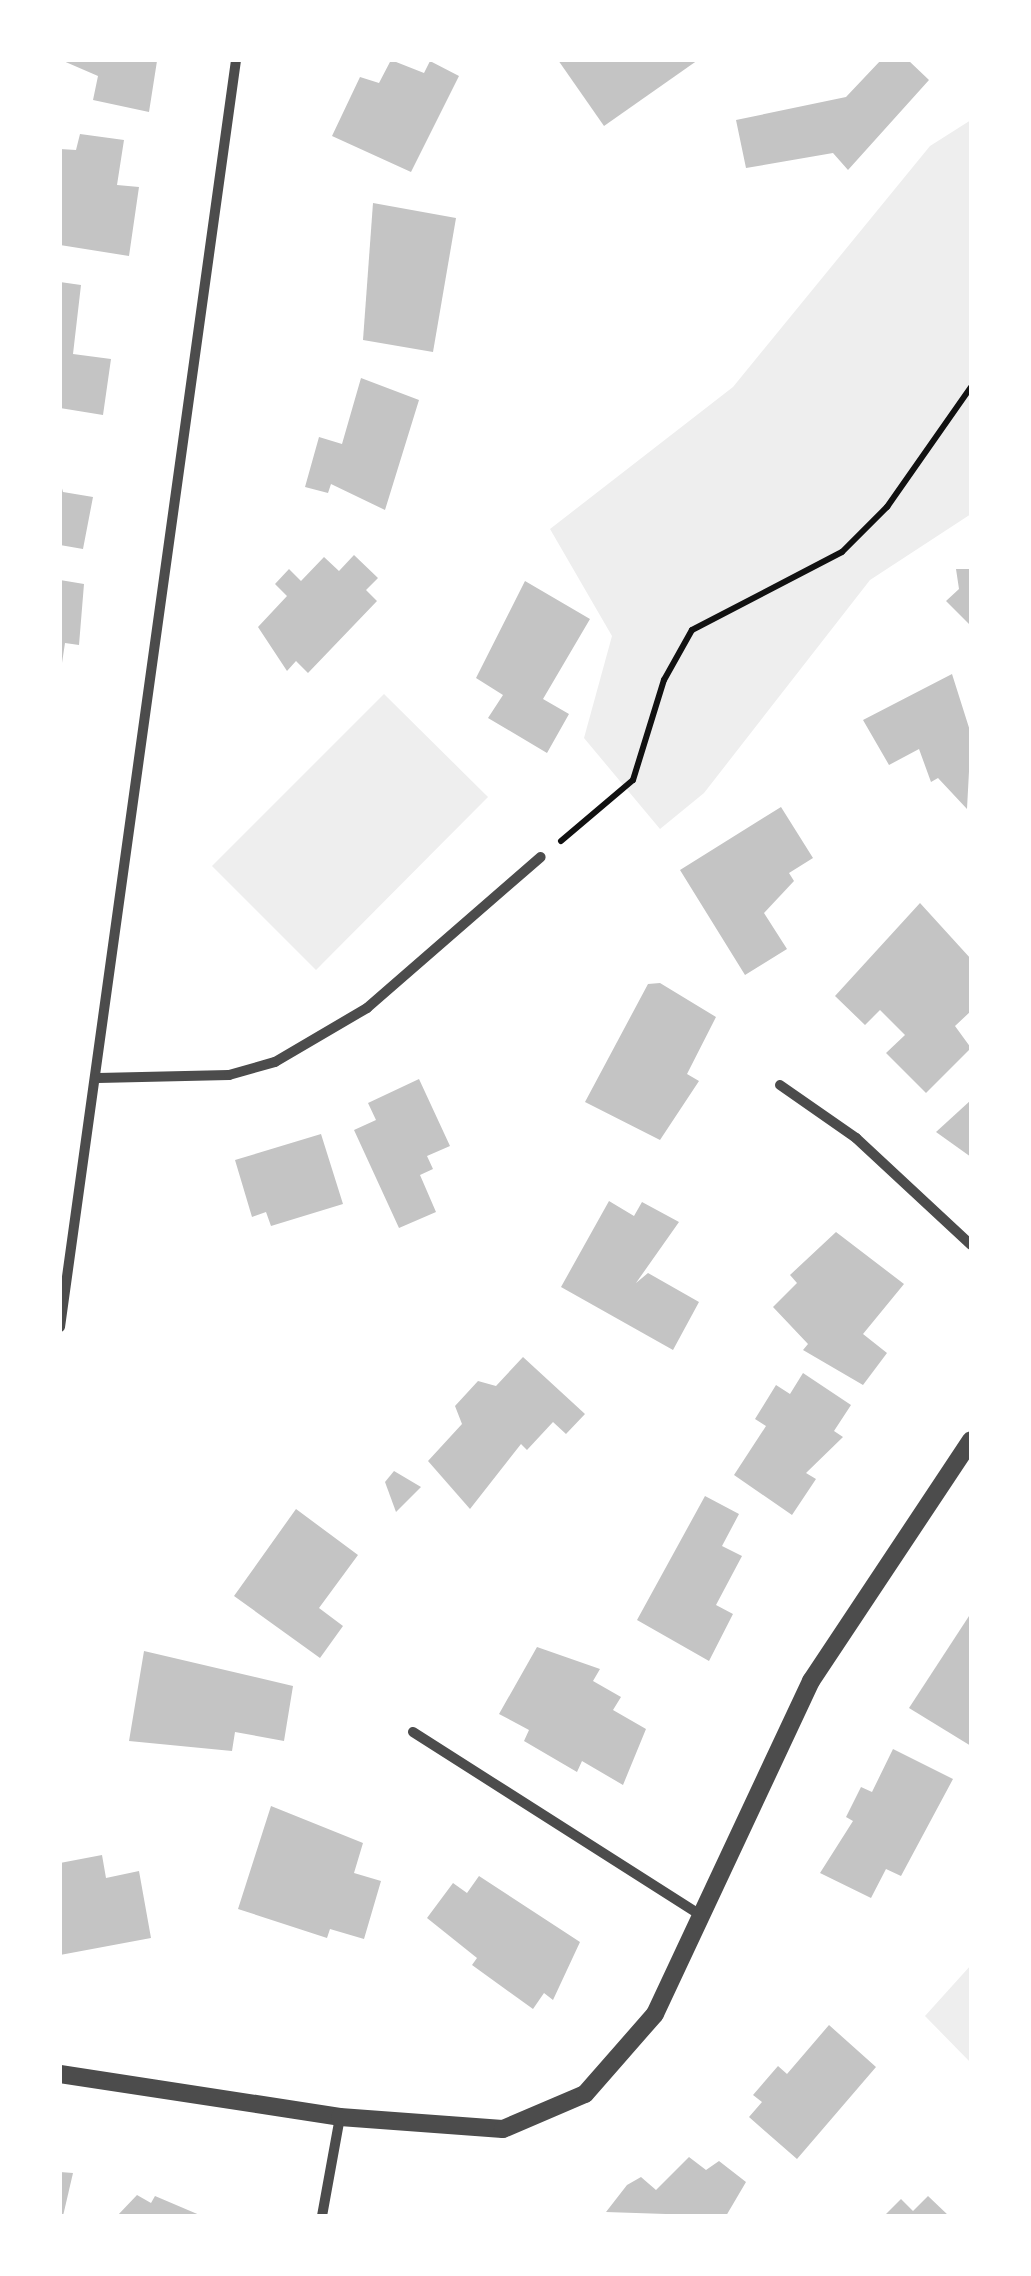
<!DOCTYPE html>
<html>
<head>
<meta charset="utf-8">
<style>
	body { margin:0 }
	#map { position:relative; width:1031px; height:2276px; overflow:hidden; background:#fff; font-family:Arial,sans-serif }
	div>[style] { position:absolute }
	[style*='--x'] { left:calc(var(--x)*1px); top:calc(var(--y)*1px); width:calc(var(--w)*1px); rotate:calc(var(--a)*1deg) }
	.green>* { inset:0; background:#eee }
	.building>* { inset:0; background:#c4c4c4 }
	.path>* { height:6px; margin:-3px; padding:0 3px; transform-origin:3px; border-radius:3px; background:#111 }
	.minor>* { height:10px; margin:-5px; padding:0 5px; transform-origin:5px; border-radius:5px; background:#4c4c4c }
	.tertiary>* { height:18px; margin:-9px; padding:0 9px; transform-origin:9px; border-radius:9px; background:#4c4c4c }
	span { translate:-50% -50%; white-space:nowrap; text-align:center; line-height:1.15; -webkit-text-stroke:10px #fff; paint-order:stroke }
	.frame { position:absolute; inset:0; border:62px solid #fff; pointer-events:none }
</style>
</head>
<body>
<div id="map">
	<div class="green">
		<div style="clip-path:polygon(971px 120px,971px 514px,870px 580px,704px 793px,660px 829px,584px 738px,612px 636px,550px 529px,733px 387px,930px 146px)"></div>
		<div style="clip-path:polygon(384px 694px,488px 797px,316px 970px,212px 866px)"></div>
		<div style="clip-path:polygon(971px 1965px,971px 2063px,925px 2016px)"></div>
	</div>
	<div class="building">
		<div style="clip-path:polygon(61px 60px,157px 61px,149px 112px,93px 100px,98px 76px)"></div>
		<div style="clip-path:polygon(391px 60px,424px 73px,430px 61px,459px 76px,411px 172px,332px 136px,360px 77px,379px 83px)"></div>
		<div style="clip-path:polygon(558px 60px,698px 60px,604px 126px)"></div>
		<div style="clip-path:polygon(881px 60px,908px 60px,929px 80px,848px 170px,833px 153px,746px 168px,736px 120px,846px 97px)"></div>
		<div style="clip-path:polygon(80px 134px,124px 140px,117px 185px,139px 187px,129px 256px,60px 245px,60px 149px,76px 150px)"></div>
		<div style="clip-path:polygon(373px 203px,456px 218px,433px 352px,363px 340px)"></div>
		<div style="clip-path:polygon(60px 282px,81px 285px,73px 354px,111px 359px,103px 415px,60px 408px)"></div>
		<div style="clip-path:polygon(361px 378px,419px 400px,385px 510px,331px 484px,328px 493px,305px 487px,319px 437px,342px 444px)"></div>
		<div style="clip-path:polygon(60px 481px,63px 492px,93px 497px,83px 549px,60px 545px)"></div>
		<div style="clip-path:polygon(354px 555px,378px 578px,366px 590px,377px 601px,308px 673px,296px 661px,287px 671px,258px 627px,287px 596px,275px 584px,289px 569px,301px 581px,324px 557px,339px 571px)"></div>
		<div style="clip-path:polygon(956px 569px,971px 569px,971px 626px,946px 601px,959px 589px)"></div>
		<div style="clip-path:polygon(60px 580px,84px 584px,79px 645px,65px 643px,62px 663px)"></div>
		<div style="clip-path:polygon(525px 581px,590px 619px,543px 699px,569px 714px,547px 753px,488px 718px,503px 695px,476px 678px)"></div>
		<div style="clip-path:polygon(952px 674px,971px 734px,967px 809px,938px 778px,931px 782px,919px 749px,889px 765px,863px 720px)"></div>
		<div style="clip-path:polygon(781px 807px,813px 858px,789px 873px,794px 881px,764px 913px,787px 949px,745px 975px,680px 870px)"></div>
		<div style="clip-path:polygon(920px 903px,971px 959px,971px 1011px,955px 1026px,971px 1048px,926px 1093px,886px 1053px,905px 1035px,880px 1010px,865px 1025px,835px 996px)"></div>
		<div style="clip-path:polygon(660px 983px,716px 1017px,687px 1074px,699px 1081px,660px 1140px,585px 1102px,648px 984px)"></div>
		<div style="clip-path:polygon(419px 1079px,450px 1146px,427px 1156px,433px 1169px,420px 1175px,436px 1212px,399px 1228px,354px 1130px,376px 1120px,368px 1103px)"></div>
		<div style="clip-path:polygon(971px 1100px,971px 1157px,936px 1132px)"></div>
		<div style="clip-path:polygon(321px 1134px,343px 1204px,271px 1226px,266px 1212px,252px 1217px,235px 1160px)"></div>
		<div style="clip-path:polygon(609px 1201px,634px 1216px,642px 1202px,679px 1222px,636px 1283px,648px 1273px,699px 1302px,673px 1350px,561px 1287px)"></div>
		<div style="clip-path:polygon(836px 1232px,904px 1284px,863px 1334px,887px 1353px,863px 1385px,803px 1350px,808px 1344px,773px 1307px,797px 1283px,790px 1275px)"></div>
		<div style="clip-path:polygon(523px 1357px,585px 1414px,566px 1434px,553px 1422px,527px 1450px,521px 1444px,470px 1509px,428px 1461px,462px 1424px,455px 1406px,478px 1381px,496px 1386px)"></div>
		<div style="clip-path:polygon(803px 1373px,851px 1405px,834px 1431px,843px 1437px,806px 1473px,816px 1479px,792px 1515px,734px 1475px,766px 1426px,755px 1419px,776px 1385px,790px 1394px)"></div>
		<div style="clip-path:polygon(394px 1471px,421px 1487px,396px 1512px,385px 1482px)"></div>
		<div style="clip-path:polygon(705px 1496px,739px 1514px,722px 1546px,742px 1556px,716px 1605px,733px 1614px,709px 1661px,637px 1620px)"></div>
		<div style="clip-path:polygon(296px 1509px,358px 1555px,319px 1608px,343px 1626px,320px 1658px,234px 1596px)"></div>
		<div style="clip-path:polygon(971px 1613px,971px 1746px,909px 1708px)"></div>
		<div style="clip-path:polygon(537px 1647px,600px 1669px,593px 1681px,621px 1697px,613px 1710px,646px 1729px,623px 1785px,582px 1761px,577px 1772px,524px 1741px,529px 1730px,499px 1714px)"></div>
		<div style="clip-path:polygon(144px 1651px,293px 1686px,284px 1741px,235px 1732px,232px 1751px,129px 1741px)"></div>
		<div style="clip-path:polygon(893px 1749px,953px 1779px,901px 1876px,886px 1869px,871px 1898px,820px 1873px,853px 1821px,846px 1817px,861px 1787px,872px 1792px)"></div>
		<div style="clip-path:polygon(271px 1806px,363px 1843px,354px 1873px,381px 1881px,364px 1939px,330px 1929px,327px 1938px,238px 1909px)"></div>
		<div style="clip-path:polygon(102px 1855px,106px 1878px,139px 1871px,151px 1938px,60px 1955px,60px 1863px)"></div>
		<div style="clip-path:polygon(479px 1876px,580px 1942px,553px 2000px,544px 1993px,533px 2009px,472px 1965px,477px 1958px,427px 1918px,453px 1883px,467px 1893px)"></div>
		<div style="clip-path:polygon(829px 2025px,876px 2067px,797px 2159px,749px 2117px,762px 2102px,753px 2095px,778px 2066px,787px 2074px)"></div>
		<div style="clip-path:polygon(689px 2157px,706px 2170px,719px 2161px,746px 2182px,726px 2216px,606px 2212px,627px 2185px,641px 2177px,656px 2190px)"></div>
		<div style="clip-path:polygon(60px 2172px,73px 2173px,63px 2216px,60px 2216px)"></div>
		<div style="clip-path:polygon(137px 2195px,151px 2203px,155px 2196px,202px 2216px,117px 2216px)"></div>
		<div style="clip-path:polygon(928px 2196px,949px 2216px,884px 2216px,901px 2199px,913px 2211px)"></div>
	</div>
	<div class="path">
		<div style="--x:561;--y:841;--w:94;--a:-40.3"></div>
		<div style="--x:633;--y:780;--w:105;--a:-72.8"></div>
		<div style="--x:664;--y:680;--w:57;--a:-60.8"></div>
		<div style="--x:692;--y:630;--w:169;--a:-27.5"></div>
		<div style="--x:842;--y:552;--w:64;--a:-45"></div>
		<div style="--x:887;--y:507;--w:146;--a:-55"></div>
	</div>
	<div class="minor">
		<div style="--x:98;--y:1078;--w:131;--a:-1.3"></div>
		<div style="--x:229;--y:1075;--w:48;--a:-15.8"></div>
		<div style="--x:275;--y:1062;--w:107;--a:-30.4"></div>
		<div style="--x:367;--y:1008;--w:230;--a:-41"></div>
		<div style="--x:780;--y:1085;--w:93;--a:34.9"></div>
		<div style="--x:856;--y:1138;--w:157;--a:42.9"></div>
		<div style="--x:60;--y:1327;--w:1279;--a:-82.09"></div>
		<div style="--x:413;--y:1732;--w:344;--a:32.5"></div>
		<div style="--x:322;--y:2216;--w:101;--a:-79.7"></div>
	</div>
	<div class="tertiary">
		<div style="--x:60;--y:2074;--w:283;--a:8.7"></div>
		<div style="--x:340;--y:2117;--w:163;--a:4.2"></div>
		<div style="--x:503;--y:2129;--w:89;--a:-23.1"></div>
		<div style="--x:585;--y:2094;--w:106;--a:-48.8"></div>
		<div style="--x:655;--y:2014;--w:368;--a:-64.9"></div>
		<div style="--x:811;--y:1681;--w:289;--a:-56.4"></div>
	</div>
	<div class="frame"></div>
</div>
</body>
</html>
